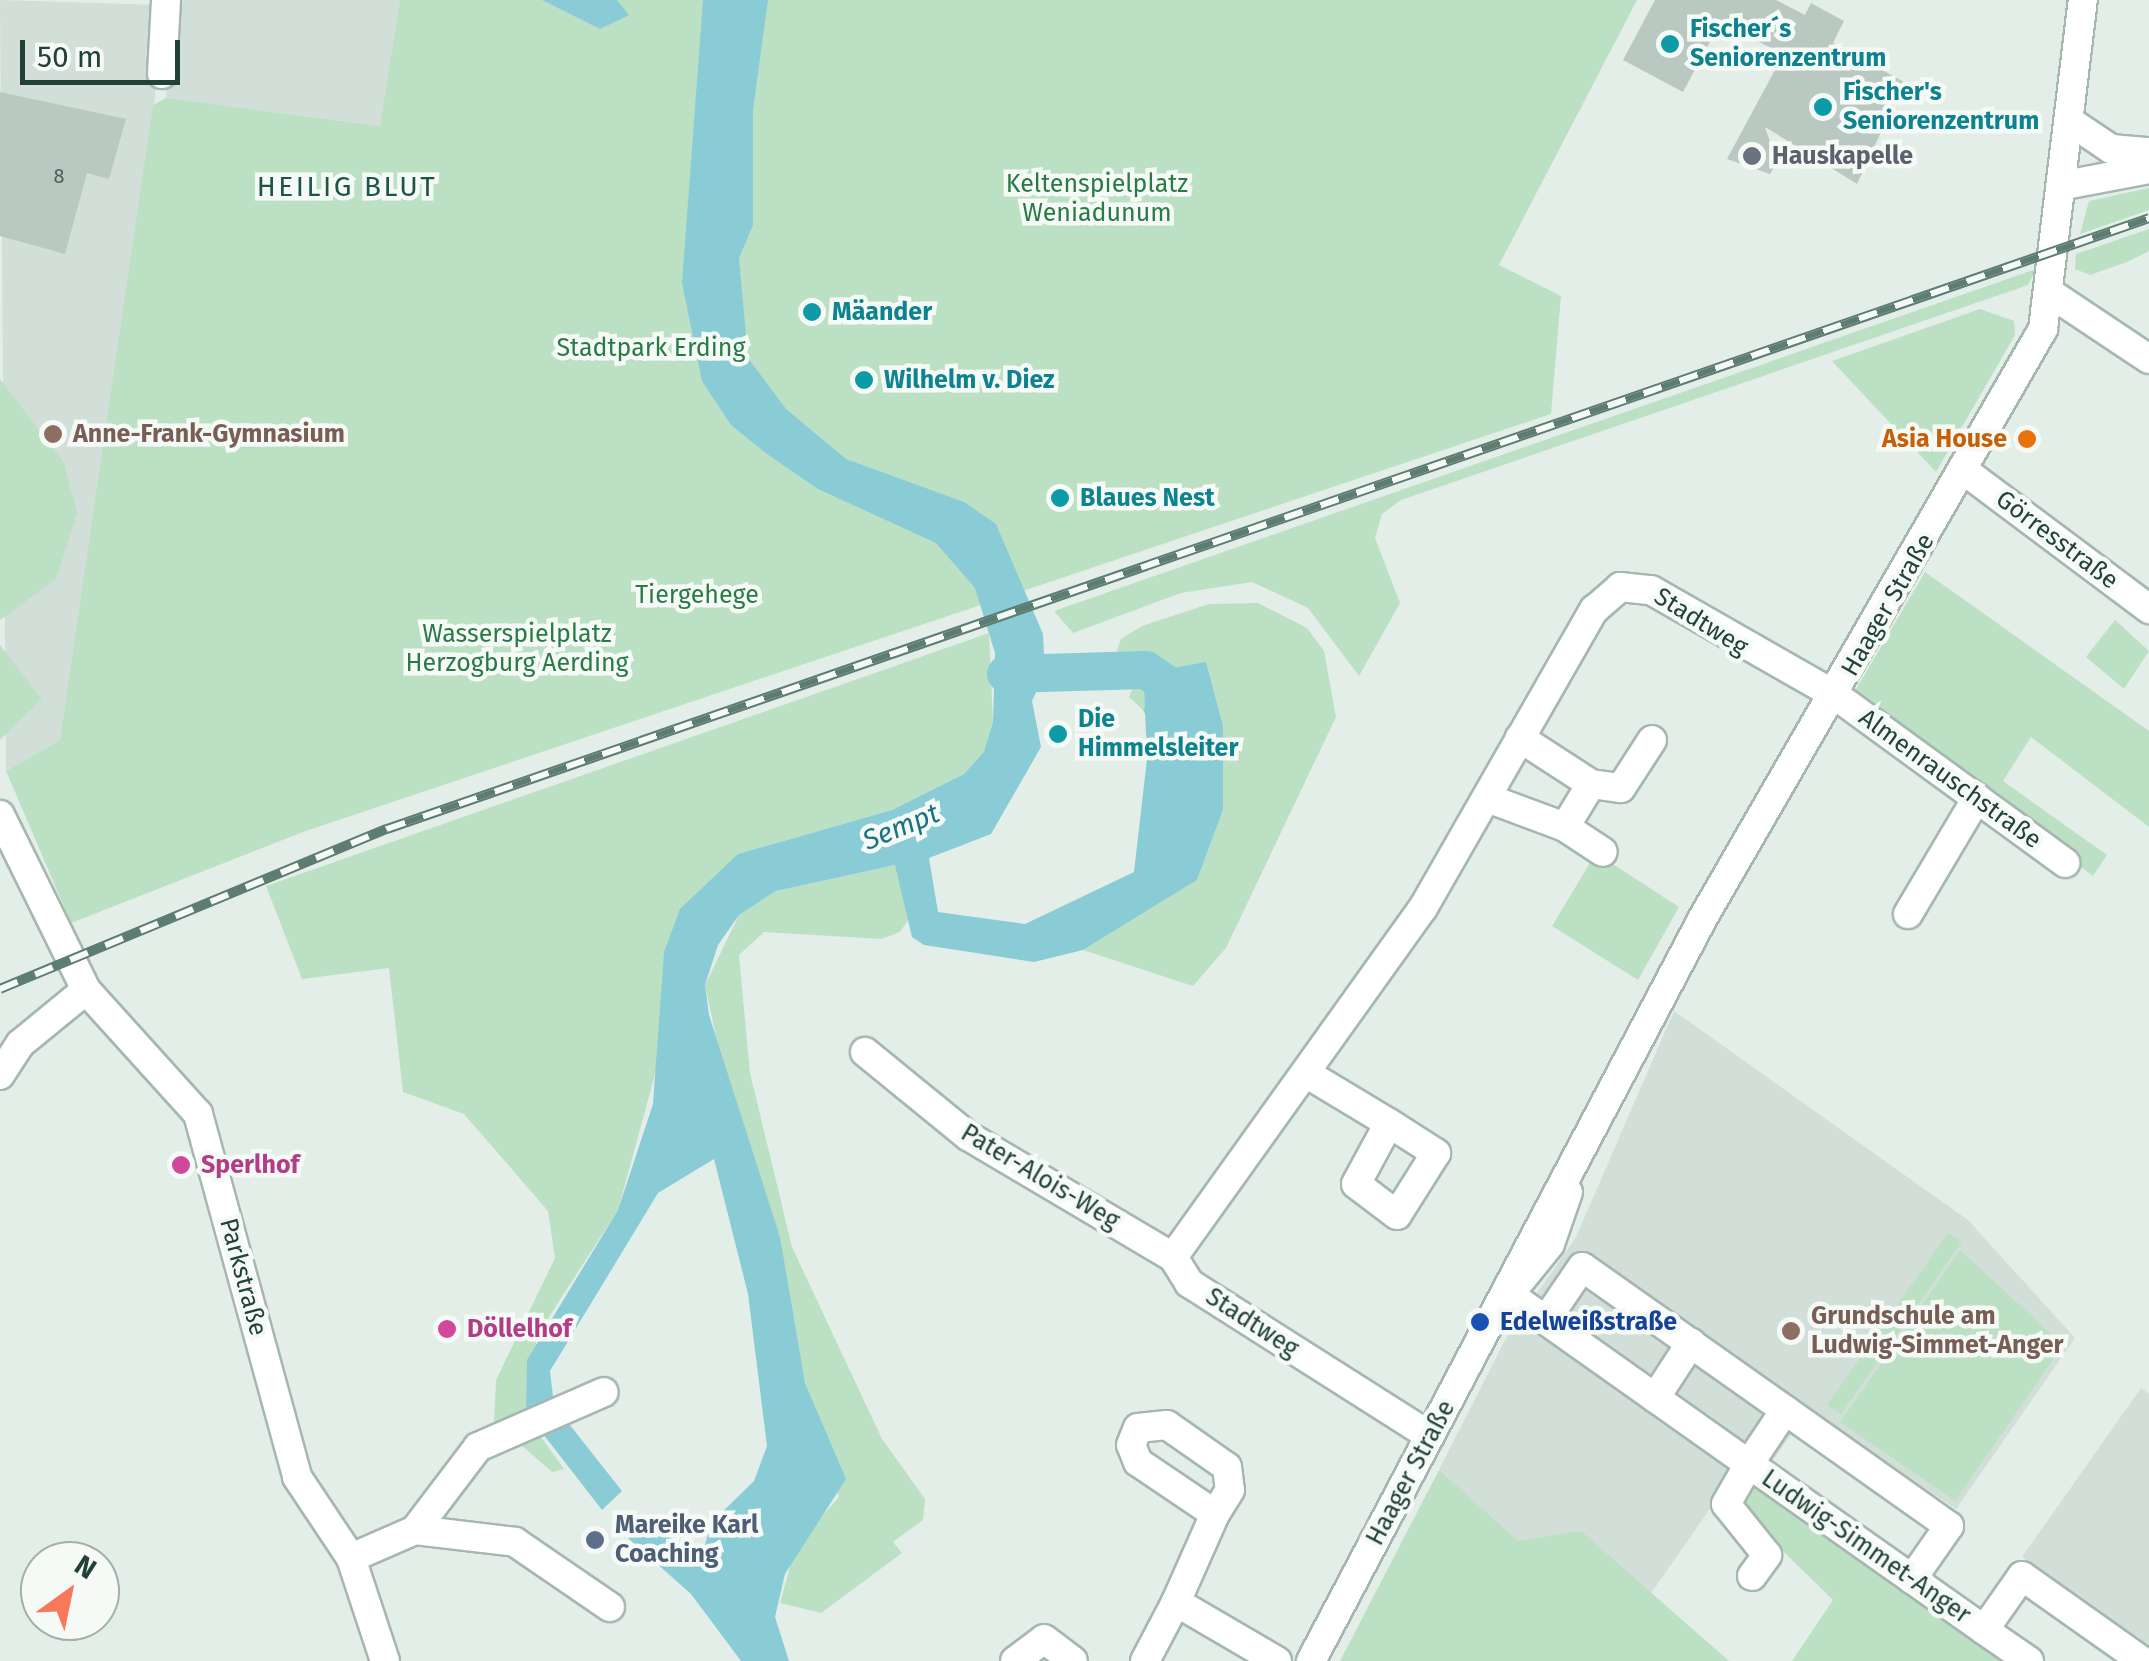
<!DOCTYPE html>
<html>
<head>
<meta charset="utf-8">
<style>
	body { margin:0 }
	#map { position:relative; width:2149px; height:1661px; overflow:hidden; background:#e4eee9; font-family:"Fira Sans",sans-serif }
	div>[style] { position:absolute }
	[style*='--x'] { left:calc(var(--x)*1px); top:calc(var(--y)*1px); width:calc(var(--w)*1px); rotate:calc(var(--a)*1deg) }
	.built>* { inset:0; background:#d2ded8 }
	.green>* { inset:0; background:#bce0c4 }
	.water>* { inset:0; background:#8accd5 }
	.river>* { height:38px; margin:-19px; padding:0 19px; transform-origin:19px; border-radius:19px; background:#8accd5 }
	.building>* { inset:0; background:#b9c9c2 }
	.roads { filter:drop-shadow(2px 0 #a6b7b0) drop-shadow(-2px 0 #a6b7b0) drop-shadow(0 2px #a6b7b0) drop-shadow(0 -2px #a6b7b0) }
	.minor>* { height:28px; margin:-14px; padding:0 14px; transform-origin:14px; border-radius:14px; background:#fff }
	.rail>* { height:10px; margin-top:-5px; transform-origin:0; background:repeating-linear-gradient(90deg,#f5faf7 0 19px,#5d7c72 0 38px); box-sizing:border-box; border-block:2px solid #5d7c72 }
	.dots>* { width:28px; height:28px; translate:-50% -50%; box-sizing:border-box; border:5px solid #f5faf7; border-radius:50% }
	span { translate:-50% -50%; white-space:nowrap; text-align:center; line-height:1.15; -webkit-text-stroke:9px #f5faf7; paint-order:stroke }
	.number-label { font-size:20px; color:#48635a }
	.number-label span { -webkit-text-stroke-width:0 }
	.culture-label { font-size:25px; color:#0d838f; font-weight:700 }
	.left { translate:0 -50%; text-align:left }
	.worship-label { font-size:25px; color:#5b616d; font-weight:700 }
	.park-label { font-size:25px; color:#2a7a46 }
	.education-label { font-size:25px; color:#785e54; font-weight:700 }
	.food-label { font-size:25px; color:#c56008; font-weight:700 }
	.right { translate:-100% -50%; text-align:right }
	.street-label { font-size:25px; color:#224137 }
	.hotel-label { font-size:25px; color:#b23c85; font-weight:700 }
	.transit-label { font-size:25px; color:#164399; font-weight:700 }
	.service-label { font-size:25px; color:#4e5e75; font-weight:700 }
	.neighbourhood-label { font-size:28px; color:#1d5444; letter-spacing:2.5px }
	.water-label { font-size:28px; color:#197380; font-style:italic }
	.north { position:absolute; left:20px; top:1541px; width:100px; height:100px; box-sizing:border-box; background:#f5faf7; border:2px solid #a1b0aa; border-radius:50%; rotate:33deg; font-size:28px; font-weight:700; line-height:40px; text-align:center; color:#224137 }
	.north::after { content:''; display:block; margin:auto; width:35px; height:45px; background:#f77959; clip-path:polygon(50% 0,100% 100%,50% 72%,0 100%) }
	.scale { position:absolute; left:20px; top:40px; width:160px; height:45px; box-sizing:border-box; border:5px solid #224137; border-top:0; padding-left:12px; font-size:30px; line-height:35px; white-space:nowrap; color:#224137; -webkit-text-stroke:8px #f5faf7; paint-order:stroke }
</style>
</head>
<body>
<div id="map">
	<div class="built">
		<div style="clip-path:polygon(0 0,160px 5px,153px 128px,60px 740px,6px 771px)"></div>
		<div style="clip-path:polygon(177px 0,400px 0,381px 126px,166px 98px)"></div>
		<div style="clip-path:polygon(1674px 1011px,1968px 1220px,2075px 1338px,1956px 1509px,1809px 1409px,1759px 1480px,1739px 1467px,1613px 1648px,1439px 1470px,1506px 1338px,1576px 1237px)"></div>
		<div style="clip-path:polygon(2141px 1388px,2149px 1394px,2149px 1645px,2022px 1557px)"></div>
	</div>
	<div class="green">
		<div style="clip-path:polygon(400px 0,1637px 0,1499px 265px,1561px 296px,1551px 414px,303px 832px,71px 923px,6px 771px,60px 740px,153px 105px,166px 98px,380px 126px)"></div>
		<div style="clip-path:polygon(2149px 188px,2149px 210px,2080px 234px,2089px 201px)"></div>
		<div style="clip-path:polygon(2149px 229px,2149px 251px,2127px 262px,2090px 275px,2075px 269px,2076px 254px)"></div>
		<div style="clip-path:polygon(2036px 269px,2028px 285px,2008px 292px,1401px 500px,1382px 514px,1375px 538px,1400px 603px,1359px 676px,1308px 608px,1252px 582px,1181px 593px,1073px 633px,1054px 611px)"></div>
		<div style="clip-path:polygon(1980px 309px,2014px 321px,2015px 335px,1936px 472px,1832px 361px)"></div>
		<div style="clip-path:polygon(0 379px,64px 463px,77px 513px,56px 579px,0 620px)"></div>
		<div style="clip-path:polygon(1925px 572px,2149px 731px,2149px 827px,2031px 737px,2003px 781px,2107px 855px,2093px 876px,1852px 696px)"></div>
		<div style="clip-path:polygon(1258px 603px,1307px 628px,1324px 651px,1336px 717px,1226px 948px,1193px 986px,1083px 950px,1197px 880px,1223px 810px,1223px 726px,1168px 669px,1143px 710px,1129px 697px,1146px 658px,1120px 664px,1115px 656px,1121px 639px,1142px 626px,1209px 604px)"></div>
		<div style="clip-path:polygon(2115px 620px,2149px 651px,2124px 689px,2086px 657px)"></div>
		<div style="clip-path:polygon(989px 633px,993px 722px,985px 752px,964px 774px,892px 810px,738px 854px,657px 1067px,618px 1210px,536px 1337px,535px 1429px,564px 1469px,552px 1472px,494px 1421px,496px 1380px,555px 1258px,548px 1211px,464px 1114px,403px 1092px,389px 968px,302px 979px,266px 886px)"></div>
		<div style="clip-path:polygon(0 645px,42px 699px,0 740px)"></div>
		<div style="clip-path:polygon(1596px 853px,1679px 907px,1638px 980px,1552px 926px)"></div>
		<div style="clip-path:polygon(895px 865px,913px 913px,900px 932px,881px 939px,764px 932px,739px 955px,750px 1073px,792px 1247px,882px 1439px,925px 1499px,923px 1520px,893px 1542px,902px 1553px,821px 1613px,780px 1603px,796px 1545px,839px 1497px,797px 1354px,780px 1237px,729px 1097px,705px 985px,739px 915px,776px 891px)"></div>
		<div style="clip-path:polygon(1948px 1233px,1962px 1242px,1841px 1414px,1827px 1405px)"></div>
		<div style="clip-path:polygon(1960px 1250px,2063px 1345px,1955px 1501px,1840px 1422px)"></div>
		<div style="clip-path:polygon(1439px 1470px,1518px 1541px,1581px 1531px,1729px 1661px,1340px 1661px)"></div>
		<div style="clip-path:polygon(1759px 1480px,2013px 1661px,1792px 1661px,1833px 1600px,1739px 1508px)"></div>
	</div>
	<div class="water">
		<div style="clip-path:polygon(542px 0,617px 0,629px 15px,600px 29px)"></div>
		<div style="clip-path:polygon(703px 0,768px 0,753px 110px,753px 225px,739px 258px,748px 358px,786px 409px,846px 459px,964px 502px,996px 524px,1043px 634px,1045px 673px,1032px 701px,1041px 747px,991px 834px,929px 858px,938px 912px,1025px 924px,1134px 872px,1151px 724px,1143px 710px,1168px 669px,1206px 662px,1223px 726px,1223px 810px,1197px 880px,1083px 950px,1034px 962px,924px 945px,912px 937px,895px 865px,776px 891px,739px 915px,718px 945px,705px 985px,709px 1015px,780px 1237px,805px 1383px,846px 1479px,785px 1574px,775px 1617px,789px 1661px,741px 1661px,691px 1594px,628px 1538px,652px 1522px,688px 1551px,676px 1555px,682px 1565px,701px 1560px,711px 1523px,754px 1481px,767px 1446px,748px 1294px,714px 1159px,658px 1193px,550px 1371px,554px 1405px,622px 1491px,602px 1510px,526px 1412px,527px 1360px,618px 1210px,653px 1104px,664px 952px,680px 909px,738px 854px,892px 810px,964px 774px,984px 752px,993px 722px,995px 653px,975px 588px,936px 543px,818px 489px,767px 454px,731px 425px,702px 381px,682px 283px)"></div>
	</div>
	<div class="river">
		<div style="--x:1006;--y:674;--w:140;--a:-1.6"></div>
		<div style="--x:1146;--y:670;--w:21;--a:35"></div>
		<div style="--x:1163;--y:682;--w:51;--a:87.8"></div>
	</div>
	<div class="building">
		<div style="clip-path:polygon(1655px 0,1776px 0,1805px 15px,1811px 3px,1844px 21px,1833px 43px,1904px 82px,1857px 184px,1765px 127px,1777px 162px,1770px 174px,1727px 159px,1783px 55px,1721px 21px,1683px 92px,1623px 60px)"></div>
		<div style="clip-path:polygon(0 92px,126px 119px,109px 179px,87px 173px,65px 254px,0 236px)"></div>
	</div>
	<div class="roads">
		<div class="minor">
			<div style="--x:162;--y:74;--w:74;--a:-86.9"></div>
			<div style="--x:2071;--y:122;--w:48;--a:34"></div>
			<div style="--x:2111;--y:149;--w:38;--a:5"></div>
			<div style="--x:2065;--y:185;--w:86;--a:-10.8"></div>
			<div style="--x:2053;--y:295;--w:115;--a:33.7"></div>
			<div style="--x:1966;--y:472;--w:229;--a:36.8"></div>
			<div style="--x:1591;--y:784;--w:30;--a:8"></div>
			<div style="--x:1621;--y:788;--w:57;--a:-57.1"></div>
			<div style="--x:1487;--y:798;--w:83;--a:20.4"></div>
			<div style="--x:1565;--y:827;--w:50;--a:-58.8"></div>
			<div style="--x:1591;--y:784;--w:85;--a:-147.1"></div>
			<div style="--x:0;--y:815;--w:195;--a:63.8"></div>
			<div style="--x:86;--y:990;--w:167;--a:47.9"></div>
			<div style="--x:198;--y:1114;--w:376;--a:74.7"></div>
			<div style="--x:297;--y:1477;--w:97;--a:56.3"></div>
			<div style="--x:351;--y:1558;--w:108;--a:71.7"></div>
			<div style="--x:1565;--y:827;--w:45;--a:33.3"></div>
			<div style="--x:1908;--y:914;--w:135;--a:-59.3"></div>
			<div style="--x:865;--y:1052;--w:133;--a:39.2"></div>
			<div style="--x:968;--y:1136;--w:238;--a:30.6"></div>
			<div style="--x:1173;--y:1257;--w:31;--a:58"></div>
			<div style="--x:1189;--y:1283;--w:285;--a:32.4"></div>
			<div style="--x:0;--y:1075;--w:37;--a:-57"></div>
			<div style="--x:20;--y:1044;--w:85;--a:-39.3"></div>
			<div style="--x:1309;--y:1075;--w:93;--a:31"></div>
			<div style="--x:1389;--y:1123;--w:56;--a:32.6"></div>
			<div style="--x:1436;--y:1153;--w:73;--a:122.2"></div>
			<div style="--x:1397;--y:1215;--w:51;--a:-142.9"></div>
			<div style="--x:1356;--y:1184;--w:69;--a:-61.6"></div>
			<div style="--x:1173;--y:1257;--w:429;--a:-54.4"></div>
			<div style="--x:1423;--y:908;--w:344;--a:-60.2"></div>
			<div style="--x:1594;--y:610;--w:35;--a:-41"></div>
			<div style="--x:1620;--y:587;--w:31;--a:6"></div>
			<div style="--x:1651;--y:590;--w:212;--a:29.7"></div>
			<div style="--x:1835;--y:695;--w:285;--a:36.1"></div>
			<div style="--x:1521;--y:1280;--w:46;--a:-51.1"></div>
			<div style="--x:1550;--y:1244;--w:55;--a:-70.9"></div>
			<div style="--x:1510;--y:1295;--w:293;--a:35.3"></div>
			<div style="--x:1749;--y:1464;--w:65;--a:-56.3"></div>
			<div style="--x:1785;--y:1410;--w:248;--a:-144.8"></div>
			<div style="--x:1582;--y:1267;--w:64;--a:124.2"></div>
			<div style="--x:1655;--y:1398;--w:66;--a:-56.8"></div>
			<div style="--x:1785;--y:1410;--w:201;--a:35.3"></div>
			<div style="--x:1949;--y:1526;--w:65;--a:124.9"></div>
			<div style="--x:415;--y:1530;--w:104;--a:-52.8"></div>
			<div style="--x:478;--y:1447;--w:137;--a:-23.6"></div>
			<div style="--x:351;--y:1558;--w:70;--a:-23.6"></div>
			<div style="--x:415;--y:1530;--w:101;--a:6.8"></div>
			<div style="--x:515;--y:1542;--w:115;--a:34.4"></div>
			<div style="--x:1752;--y:1576;--w:26;--a:-54"></div>
			<div style="--x:1767;--y:1555;--w:65;--a:-128.8"></div>
			<div style="--x:1726;--y:1504;--w:46;--a:-60.1"></div>
			<div style="--x:1749;--y:1464;--w:288;--a:35.2"></div>
			<div style="--x:1176;--y:1602;--w:96;--a:-66.1"></div>
			<div style="--x:1215;--y:1514;--w:93;--a:-146"></div>
			<div style="--x:1138;--y:1462;--w:18;--a:-112"></div>
			<div style="--x:1131;--y:1445;--w:18;--a:-68"></div>
			<div style="--x:1138;--y:1428;--w:29;--a:-6"></div>
			<div style="--x:1167;--y:1425;--w:73;--a:35"></div>
			<div style="--x:1227;--y:1467;--w:23;--a:83"></div>
			<div style="--x:1230;--y:1490;--w:28;--a:122"></div>
			<div style="--x:1015;--y:1661;--w:36;--a:-37"></div>
			<div style="--x:1044;--y:1639;--w:36;--a:37"></div>
			<div style="--x:1145;--y:1661;--w:67;--a:-62.3"></div>
			<div style="--x:1176;--y:1602;--w:117;--a:30.3"></div>
			<div style="--x:1311;--y:1661;--w:842;--a:-62.19"></div>
			<div style="--x:1704;--y:916;--w:678;--a:-59.99"></div>
			<div style="--x:2043;--y:329;--w:331;--a:-83.1"></div>
			<div style="--x:2029;--y:1661;--w:55;--a:-145.4"></div>
			<div style="--x:1984;--y:1630;--w:66;--a:-54.9"></div>
			<div style="--x:2022;--y:1576;--w:147;--a:35.3"></div>
		</div>
	</div>
	<div class="rail">
		<div style="--x:0;--y:989;--w:419;--a:-22.5"></div>
		<div style="--x:387;--y:829;--w:1865;--a:-19.12"></div>
	</div>
	<div class="dots">
		<div style="left:1670px;top:44px;background:#0f9aa8"></div>
		<div style="left:1823px;top:107px;background:#0f9aa8"></div>
		<div style="left:1752px;top:156px;background:#6b7280"></div>
		<div style="left:812px;top:312px;background:#0f9aa8"></div>
		<div style="left:864px;top:380px;background:#0f9aa8"></div>
		<div style="left:53px;top:434px;background:#8d6e63"></div>
		<div style="left:2027px;top:439px;background:#e8710a"></div>
		<div style="left:1060px;top:498px;background:#0f9aa8"></div>
		<div style="left:1058px;top:734px;background:#0f9aa8"></div>
		<div style="left:181px;top:1165px;background:#d1479c"></div>
		<div style="left:1480px;top:1322px;background:#1a4fb4"></div>
		<div style="left:447px;top:1329px;background:#d1479c"></div>
		<div style="left:1791px;top:1331px;background:#8d6e63"></div>
		<div style="left:595px;top:1540px;background:#5c6f8a"></div>
	</div>
	<div class="number-label">
		<span style="left:59px;top:176px">8</span>
	</div>
	<div class="culture-label">
		<span class="left" style="left:1690px;top:44px">Fischer´s<br>Seniorenzentrum</span>
		<span class="left" style="left:1843px;top:107px">Fischer's<br>Seniorenzentrum</span>
		<span class="left" style="left:832px;top:312px">Mäander</span>
		<span class="left" style="left:884px;top:380px">Wilhelm v. Diez</span>
		<span class="left" style="left:1080px;top:498px">Blaues Nest</span>
		<span class="left" style="left:1078px;top:734px">Die<br>Himmelsleiter</span>
	</div>
	<div class="worship-label">
		<span class="left" style="left:1772px;top:156px">Hauskapelle</span>
	</div>
	<div class="park-label">
		<span style="left:1097px;top:199px">Keltenspielplatz<br>Weniadunum</span>
		<span style="left:651px;top:348px">Stadtpark Erding</span>
		<span style="left:697px;top:595px">Tiergehege</span>
		<span style="left:517px;top:649px">Wasserspielplatz<br>Herzogburg Aerding</span>
	</div>
	<div class="education-label">
		<span class="left" style="left:73px;top:434px">Anne-Frank-Gymnasium</span>
		<span class="left" style="left:1811px;top:1331px">Grundschule am<br>Ludwig-Simmet-Anger</span>
	</div>
	<div class="food-label">
		<span class="right" style="left:2007px;top:439px">Asia House</span>
	</div>
	<div class="street-label">
		<span style="left:2057px;top:540px;rotate:37deg">Görresstraße</span>
		<span style="left:1888px;top:605px;rotate:-60deg">Haager Straße</span>
		<span style="left:1701px;top:622px;rotate:32deg">Stadtweg</span>
		<span style="left:1950px;top:779px;rotate:36deg">Almenrauschstraße</span>
		<span style="left:1040px;top:1177px;rotate:31deg">Pater-Alois-Weg</span>
		<span style="left:243px;top:1277px;rotate:75deg">Parkstraße</span>
		<span style="left:1252px;top:1323px;rotate:33deg">Stadtweg</span>
		<span style="left:1411px;top:1473px;rotate:-62deg">Haager Straße</span>
		<span style="left:1866px;top:1547px;rotate:35deg">Ludwig-Simmet-Anger</span>
	</div>
	<div class="hotel-label">
		<span class="left" style="left:201px;top:1165px">Sperlhof</span>
		<span class="left" style="left:467px;top:1329px">Döllelhof</span>
	</div>
	<div class="transit-label">
		<span class="left" style="left:1500px;top:1322px">Edelweißstraße</span>
	</div>
	<div class="service-label">
		<span class="left" style="left:615px;top:1540px">Mareike Karl<br>Coaching</span>
	</div>
	<div class="neighbourhood-label">
		<span style="left:347px;top:187px">HEILIG BLUT</span>
	</div>
	<div class="water-label">
		<span style="left:901px;top:827px;rotate:-22deg">Sempt</span>
	</div>
	<div class="north">N</div>
	<div class="scale">50 m</div>
</div>
</body>
</html>
